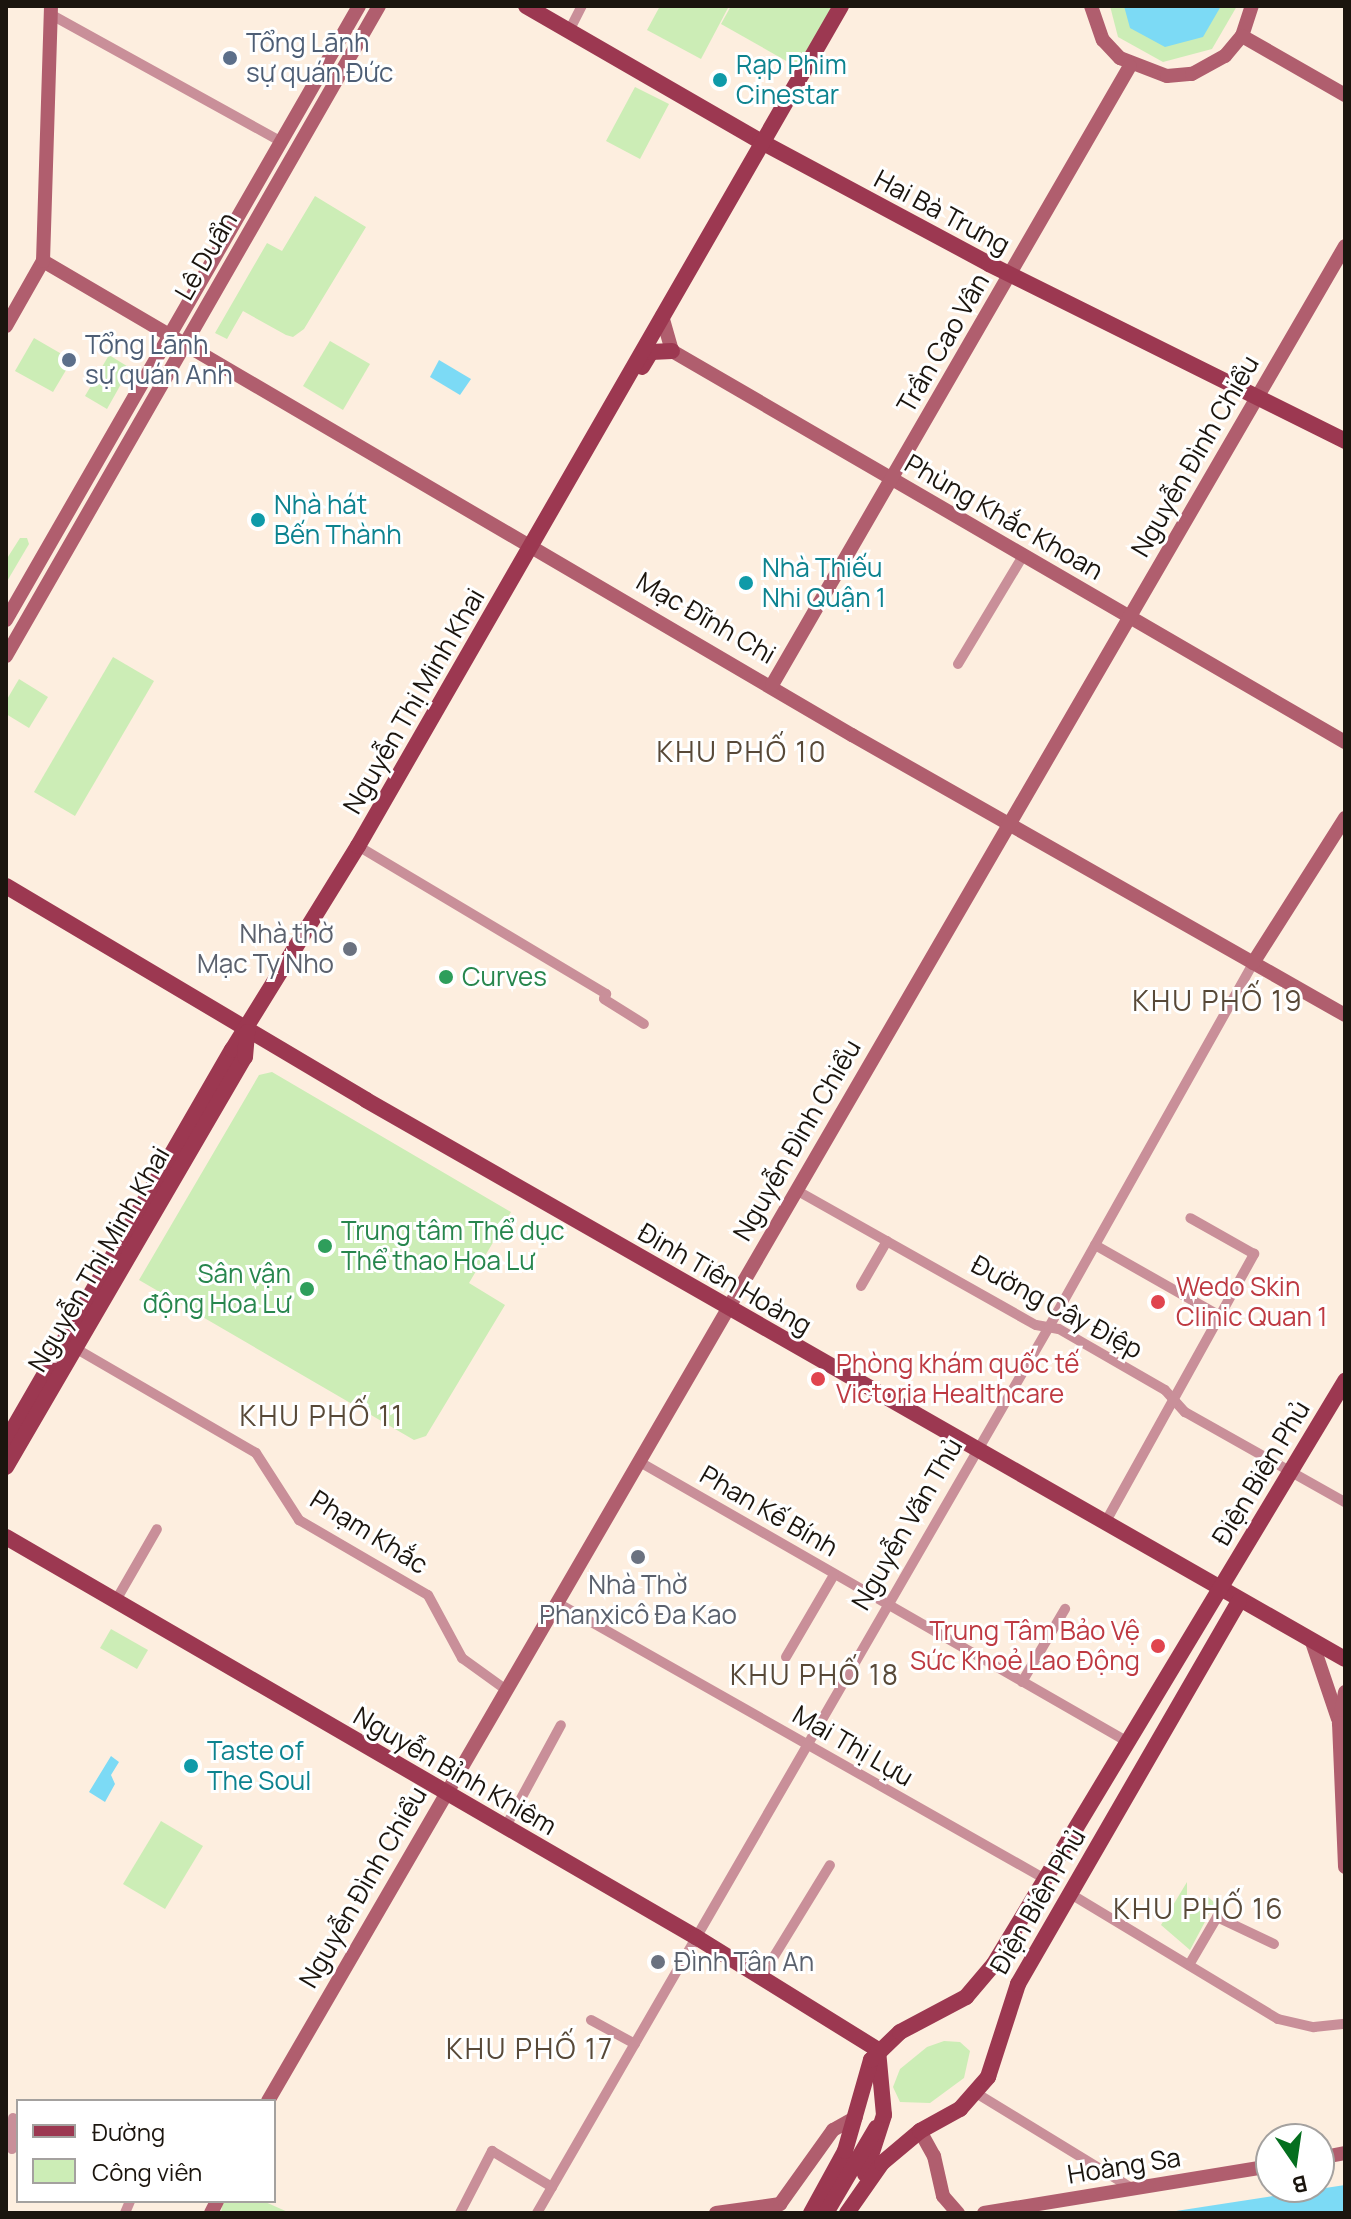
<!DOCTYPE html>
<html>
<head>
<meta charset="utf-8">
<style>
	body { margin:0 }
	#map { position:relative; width:1351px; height:2219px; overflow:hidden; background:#fdeedf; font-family:Manrope,sans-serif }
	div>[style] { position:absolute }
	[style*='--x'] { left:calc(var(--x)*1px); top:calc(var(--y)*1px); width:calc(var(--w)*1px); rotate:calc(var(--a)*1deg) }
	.green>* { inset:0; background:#ccedb6 }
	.water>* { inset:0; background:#7cdaf5 }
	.street>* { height:10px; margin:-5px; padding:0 5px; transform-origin:5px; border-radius:5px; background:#c98f99 }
	.secondary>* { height:14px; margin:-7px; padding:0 7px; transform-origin:7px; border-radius:7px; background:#b05e6e }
	.primary>* { height:16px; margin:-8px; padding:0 8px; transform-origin:8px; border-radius:8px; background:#9c3851 }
	.dots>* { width:22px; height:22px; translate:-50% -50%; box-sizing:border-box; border:4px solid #fff; border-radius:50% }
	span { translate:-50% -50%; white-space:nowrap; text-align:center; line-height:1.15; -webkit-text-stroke:6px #fff; paint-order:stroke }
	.service-label { font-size:26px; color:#4e5e75 }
	.left { translate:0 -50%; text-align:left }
	.culture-label { font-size:26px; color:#0d838f }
	.street-label { font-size:26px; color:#1b150e }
	.worship-label { font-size:26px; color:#5b616d }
	.right { translate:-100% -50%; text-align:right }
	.leisure-label { font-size:26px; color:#27864d }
	.health-label { font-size:26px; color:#be3a42 }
	.neighbourhood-label { font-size:28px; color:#584938; letter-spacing:2px }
	.frame { position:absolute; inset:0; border:8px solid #1b150e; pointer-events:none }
	.legend { position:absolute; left:16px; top:2099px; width:260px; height:104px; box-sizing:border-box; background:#fff; border:2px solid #a4a19f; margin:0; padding:10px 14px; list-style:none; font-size:24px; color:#1b150e }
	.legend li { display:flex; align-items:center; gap:16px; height:40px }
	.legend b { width:40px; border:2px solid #a4a19f }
	.north { position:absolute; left:1255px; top:2123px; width:80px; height:80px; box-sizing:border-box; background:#fff; border:2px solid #a4a19f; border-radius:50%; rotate:167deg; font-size:22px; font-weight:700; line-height:32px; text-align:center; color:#1b150e }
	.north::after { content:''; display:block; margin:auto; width:28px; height:36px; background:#056f1f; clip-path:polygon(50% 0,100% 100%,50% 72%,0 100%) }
</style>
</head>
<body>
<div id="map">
	<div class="green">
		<div style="clip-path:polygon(660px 6px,729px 6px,701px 59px,647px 30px)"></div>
		<div style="clip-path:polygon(731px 6px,841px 6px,804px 71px,721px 24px)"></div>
		<div style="clip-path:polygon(1110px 6px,1237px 6px,1212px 49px,1163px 62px,1118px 37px)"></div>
		<div style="clip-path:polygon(635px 87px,669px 104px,640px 159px,606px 141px)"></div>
		<div style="clip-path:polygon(315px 196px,366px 227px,304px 329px,293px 337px,286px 335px,243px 311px,227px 339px,215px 333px,267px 243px,282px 251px)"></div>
		<div style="clip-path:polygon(34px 338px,72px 360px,53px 392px,15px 371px)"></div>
		<div style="clip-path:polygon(330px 341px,370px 364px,343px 410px,303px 386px)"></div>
		<div style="clip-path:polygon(109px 355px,130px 368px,107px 409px,85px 396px)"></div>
		<div style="clip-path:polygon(20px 538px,27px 538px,29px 544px,6px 583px,6px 560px)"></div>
		<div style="clip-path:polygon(113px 657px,154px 681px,75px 816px,34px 792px)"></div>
		<div style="clip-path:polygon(19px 679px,48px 697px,29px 728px,6px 714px,6px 701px)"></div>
		<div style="clip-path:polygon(272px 1072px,511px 1212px,469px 1283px,505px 1305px,426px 1436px,414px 1440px,139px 1280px,259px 1075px)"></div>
		<div style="clip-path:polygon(111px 1629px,148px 1650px,137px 1669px,100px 1648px)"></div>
		<div style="clip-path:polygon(161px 1821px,203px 1846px,165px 1909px,123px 1884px)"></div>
		<div style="clip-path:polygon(1187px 1882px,1187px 1909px,1206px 1895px,1215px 1903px,1190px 1950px,1161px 1925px)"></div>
		<div style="clip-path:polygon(944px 2041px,960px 2042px,970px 2051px,964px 2078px,930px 2103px,900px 2102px,893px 2087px,900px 2069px,927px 2047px)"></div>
		<div style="clip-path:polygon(223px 2201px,263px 2201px,290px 2213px,221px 2213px)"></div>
	</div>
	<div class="water">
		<div style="clip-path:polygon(1124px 6px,1221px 6px,1203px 37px,1165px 47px,1130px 28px)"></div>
		<div style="clip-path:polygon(439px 360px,471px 379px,460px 395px,430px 377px)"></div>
		<div style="clip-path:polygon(111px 1756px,119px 1762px,111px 1775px,115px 1784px,105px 1802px,89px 1792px)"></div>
		<div style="clip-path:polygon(1345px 2185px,1345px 2213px,1163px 2213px)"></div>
	</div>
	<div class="street">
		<div style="--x:50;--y:14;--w:265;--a:28.9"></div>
		<div style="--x:569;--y:31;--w:28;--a:-63"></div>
		<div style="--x:958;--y:664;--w:126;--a:-59"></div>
		<div style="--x:358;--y:846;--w:289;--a:30.8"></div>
		<div style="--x:606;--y:994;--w:5;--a:112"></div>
		<div style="--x:604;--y:999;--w:47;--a:32"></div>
		<div style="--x:796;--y:1190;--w:275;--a:29.4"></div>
		<div style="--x:1036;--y:1325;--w:23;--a:10"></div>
		<div style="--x:1059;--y:1329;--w:122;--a:29.9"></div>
		<div style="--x:1165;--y:1390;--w:30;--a:48"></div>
		<div style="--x:1185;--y:1412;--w:184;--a:29.4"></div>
		<div style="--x:1095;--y:1245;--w:142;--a:29.6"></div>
		<div style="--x:861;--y:1286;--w:52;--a:-60"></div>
		<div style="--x:75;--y:1348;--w:209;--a:30.1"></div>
		<div style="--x:256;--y:1453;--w:80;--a:57.3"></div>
		<div style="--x:299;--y:1520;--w:149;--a:30.2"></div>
		<div style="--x:428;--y:1595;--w:72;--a:61.6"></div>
		<div style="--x:462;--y:1658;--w:53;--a:35.8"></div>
		<div style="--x:638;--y:1461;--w:565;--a:29.83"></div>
		<div style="--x:1105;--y:1523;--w:308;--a:-61"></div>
		<div style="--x:1254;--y:1254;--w:73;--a:-150.6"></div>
		<div style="--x:115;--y:1602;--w:84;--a:-60.1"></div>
		<div style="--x:556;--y:1602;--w:562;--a:29.53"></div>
		<div style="--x:786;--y:1657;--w:95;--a:-59.7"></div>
		<div style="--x:1022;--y:1682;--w:85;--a:-59.5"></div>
		<div style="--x:505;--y:1828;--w:117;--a:-61.5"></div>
		<div style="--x:1069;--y:1893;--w:244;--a:31.1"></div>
		<div style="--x:1278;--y:2019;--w:37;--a:13"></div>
		<div style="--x:1314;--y:2027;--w:31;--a:-6"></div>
		<div style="--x:1189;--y:1965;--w:56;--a:-59.7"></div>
		<div style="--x:1217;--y:1917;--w:63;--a:25.3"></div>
		<div style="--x:762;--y:1976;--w:130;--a:-58.5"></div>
		<div style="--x:591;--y:2020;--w:50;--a:28.6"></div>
		<div style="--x:976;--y:2093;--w:186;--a:31.4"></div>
		<div style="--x:12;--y:2149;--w:31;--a:-88"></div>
		<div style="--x:125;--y:2213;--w:13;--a:-67"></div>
		<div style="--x:460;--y:2213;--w:70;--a:-62.7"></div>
		<div style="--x:492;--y:2151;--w:70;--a:31"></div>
		<div style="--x:537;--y:2213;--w:1023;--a:-59.98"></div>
		<div style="--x:1049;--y:1327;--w:417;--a:-60.7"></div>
	</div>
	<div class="secondary">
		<div style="--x:1091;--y:6;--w:36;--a:71"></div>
		<div style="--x:1103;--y:40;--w:25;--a:47"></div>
		<div style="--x:1120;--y:58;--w:50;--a:21"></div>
		<div style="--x:1167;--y:76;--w:25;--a:-5"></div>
		<div style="--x:1192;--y:74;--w:38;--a:-29"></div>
		<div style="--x:1225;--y:56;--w:26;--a:-50"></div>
		<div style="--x:1242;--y:36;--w:32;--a:-72"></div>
		<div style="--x:1242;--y:36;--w:119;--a:29.8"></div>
		<div style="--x:43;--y:261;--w:938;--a:30.37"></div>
		<div style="--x:852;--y:735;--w:567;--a:29.59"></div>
		<div style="--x:662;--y:316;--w:36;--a:74"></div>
		<div style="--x:672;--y:351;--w:778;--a:30.16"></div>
		<div style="--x:6;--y:326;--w:75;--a:-60.4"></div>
		<div style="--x:43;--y:261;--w:255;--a:-88.2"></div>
		<div style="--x:6;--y:620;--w:708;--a:-60.1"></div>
		<div style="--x:6;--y:656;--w:749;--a:-60.15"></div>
		<div style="--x:772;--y:685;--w:715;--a:-59.96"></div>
		<div style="--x:1253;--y:963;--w:172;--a:-57.6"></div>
		<div style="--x:1312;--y:1642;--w:81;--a:71.3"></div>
		<div style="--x:1345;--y:1692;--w:32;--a:101"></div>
		<div style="--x:1339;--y:1723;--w:144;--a:87.6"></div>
		<div style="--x:268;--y:2101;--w:2145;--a:-59.86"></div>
		<div style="--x:920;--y:2131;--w:29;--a:61"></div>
		<div style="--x:934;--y:2156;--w:41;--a:77.3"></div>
		<div style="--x:943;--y:2196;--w:23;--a:49"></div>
		<div style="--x:1319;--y:2158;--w:26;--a:-11"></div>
		<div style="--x:211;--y:2213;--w:13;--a:-63"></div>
		<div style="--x:716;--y:2213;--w:65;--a:-8"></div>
		<div style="--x:780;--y:2204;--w:91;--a:-54.4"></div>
		<div style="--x:833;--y:2130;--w:26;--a:-29"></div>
		<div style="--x:984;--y:2213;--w:291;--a:-9.3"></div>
	</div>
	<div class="primary">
		<div style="--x:526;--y:6;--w:270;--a:30"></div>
		<div style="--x:760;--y:141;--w:260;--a:28.2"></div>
		<div style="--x:989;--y:264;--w:398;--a:26.4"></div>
		<div style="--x:642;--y:367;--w:17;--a:-59"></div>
		<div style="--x:651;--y:352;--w:21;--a:-3"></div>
		<div style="--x:6;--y:886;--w:419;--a:30.7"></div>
		<div style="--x:366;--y:1100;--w:1127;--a:29.73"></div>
		<div style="--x:6;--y:1441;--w:452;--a:-60"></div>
		<div style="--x:232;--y:1050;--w:240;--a:-58.3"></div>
		<div style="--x:358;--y:846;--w:969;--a:-60.1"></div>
		<div style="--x:6;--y:1467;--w:475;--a:-59.8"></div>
		<div style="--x:245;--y:1057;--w:25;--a:-85"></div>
		<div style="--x:6;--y:1537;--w:798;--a:30.1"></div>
		<div style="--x:696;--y:1937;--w:214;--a:31.8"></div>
		<div style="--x:865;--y:2174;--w:62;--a:-72.1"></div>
		<div style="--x:884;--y:2115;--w:65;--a:-95.3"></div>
		<div style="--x:811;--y:2213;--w:71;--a:-61.3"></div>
		<div style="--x:845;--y:2151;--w:95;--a:-74.1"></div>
		<div style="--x:871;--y:2060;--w:40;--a:-44"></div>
		<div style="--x:900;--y:2032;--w:75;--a:-27.9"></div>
		<div style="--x:966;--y:1997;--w:43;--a:-49.7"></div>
		<div style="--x:994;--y:1964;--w:681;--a:-58.95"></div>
		<div style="--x:826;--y:2213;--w:99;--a:-59.5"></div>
		<div style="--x:847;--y:2213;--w:61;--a:-55"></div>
		<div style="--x:882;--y:2163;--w:50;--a:-40.1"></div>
		<div style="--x:920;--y:2131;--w:46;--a:-28.8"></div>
		<div style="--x:960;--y:2109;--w:43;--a:-48.8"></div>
		<div style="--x:988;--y:2077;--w:98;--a:-72.1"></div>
		<div style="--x:1018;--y:1984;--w:442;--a:-60"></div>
	</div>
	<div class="dots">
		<div style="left:230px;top:58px;background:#5c6f8a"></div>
		<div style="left:720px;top:80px;background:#0f9aa8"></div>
		<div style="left:69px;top:360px;background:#5c6f8a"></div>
		<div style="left:258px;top:520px;background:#0f9aa8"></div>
		<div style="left:746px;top:583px;background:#0f9aa8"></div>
		<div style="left:350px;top:949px;background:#6b7280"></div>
		<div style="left:446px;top:977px;background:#2e9e5b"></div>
		<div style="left:325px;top:1246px;background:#2e9e5b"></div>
		<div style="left:307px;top:1289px;background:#2e9e5b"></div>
		<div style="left:1158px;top:1302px;background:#e0444e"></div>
		<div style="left:818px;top:1379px;background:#e0444e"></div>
		<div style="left:638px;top:1557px;background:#6b7280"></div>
		<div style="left:1158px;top:1646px;background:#e0444e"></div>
		<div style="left:191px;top:1766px;background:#0f9aa8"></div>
		<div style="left:658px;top:1962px;background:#6b7280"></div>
	</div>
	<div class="service-label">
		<span class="left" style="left:246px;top:58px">Tổng Lãnh<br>sự quán Đức</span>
		<span class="left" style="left:85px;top:360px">Tổng Lãnh<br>sự quán Anh</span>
	</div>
	<div class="culture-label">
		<span class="left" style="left:736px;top:80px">Rạp Phim<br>Cinestar</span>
		<span class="left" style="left:274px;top:520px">Nhà hát<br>Bến Thành</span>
		<span class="left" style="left:762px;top:583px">Nhà Thiếu<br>Nhi Quận 1</span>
		<span class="left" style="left:207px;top:1766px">Taste of<br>The Soul</span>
	</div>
	<div class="street-label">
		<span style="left:942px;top:212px;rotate:28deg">Hai Bà Trưng</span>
		<span style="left:206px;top:256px;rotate:-60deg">Lê Duẩn</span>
		<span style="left:943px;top:343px;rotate:-60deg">Trần Cao Vân</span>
		<span style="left:1195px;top:456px;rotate:-60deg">Nguyễn Đình Chiểu</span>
		<span style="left:1004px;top:517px;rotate:30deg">Phùng Khắc Khoan</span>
		<span style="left:706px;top:618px;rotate:30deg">Mạc Đĩnh Chi</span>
		<span style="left:414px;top:701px;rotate:-60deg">Nguyễn Thị Minh Khai</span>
		<span style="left:797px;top:1140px;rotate:-60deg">Nguyễn Đình Chiểu</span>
		<span style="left:99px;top:1259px;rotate:-60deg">Nguyễn Thị Minh Khai</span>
		<span style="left:725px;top:1279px;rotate:30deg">Đinh Tiên Hoàng</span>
		<span style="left:1057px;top:1307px;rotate:28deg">Đường Cây Điệp</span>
		<span style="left:1261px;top:1473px;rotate:-59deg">Điện Biên Phủ</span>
		<span style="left:769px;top:1511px;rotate:30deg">Phan Kế Bính</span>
		<span style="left:907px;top:1524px;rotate:-60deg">Nguyễn Văn Thủ</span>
		<span style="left:369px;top:1532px;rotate:32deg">Phạm Khắc</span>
		<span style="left:853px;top:1746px;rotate:30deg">Mai Thị Lựu</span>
		<span style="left:455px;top:1771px;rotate:30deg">Nguyễn Bỉnh Khiêm</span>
		<span style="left:363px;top:1887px;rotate:-60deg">Nguyễn Đình Chiểu</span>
		<span style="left:1038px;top:1901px;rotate:-60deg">Ðiện Biên Phủ</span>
		<span style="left:1124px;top:2166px;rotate:-9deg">Hoàng Sa</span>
	</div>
	<div class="worship-label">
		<span class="right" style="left:334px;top:949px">Nhà thờ<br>Mạc Ty Nho</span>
		<span style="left:638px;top:1600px">Nhà Thờ<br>Phanxicô Đa Kao</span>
		<span class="left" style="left:674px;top:1962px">Đình Tân An</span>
	</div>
	<div class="leisure-label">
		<span class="left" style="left:462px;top:977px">Curves</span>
		<span class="left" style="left:341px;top:1246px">Trung tâm Thể dục<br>Thể thao Hoa Lư</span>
		<span class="right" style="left:291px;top:1289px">Sân vận<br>động Hoa Lư</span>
	</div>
	<div class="health-label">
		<span class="left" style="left:1176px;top:1302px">Wedo Skin<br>Clinic Quan 1</span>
		<span class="left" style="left:836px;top:1379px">Phòng khám quốc tế<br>Victoria Healthcare</span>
		<span class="right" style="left:1140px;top:1646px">Trung Tâm Bảo Vệ<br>Sức Khoẻ Lao Động</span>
	</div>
	<div class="neighbourhood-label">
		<span style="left:742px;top:751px">KHU PHỐ 10</span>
		<span style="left:1218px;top:1000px">KHU PHỐ 19</span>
		<span style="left:322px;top:1415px">KHU PHỐ 11</span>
		<span style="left:815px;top:1674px">KHU PHỐ 18</span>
		<span style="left:1199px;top:1908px">KHU PHỐ 16</span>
		<span style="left:530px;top:2048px">KHU PHỐ 17</span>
	</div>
	<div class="frame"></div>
	<ul class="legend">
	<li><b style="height:10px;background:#9c3851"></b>Đường</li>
	<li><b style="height:22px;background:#ccedb6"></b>Công viên</li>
	</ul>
	<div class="north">B</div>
</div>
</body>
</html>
